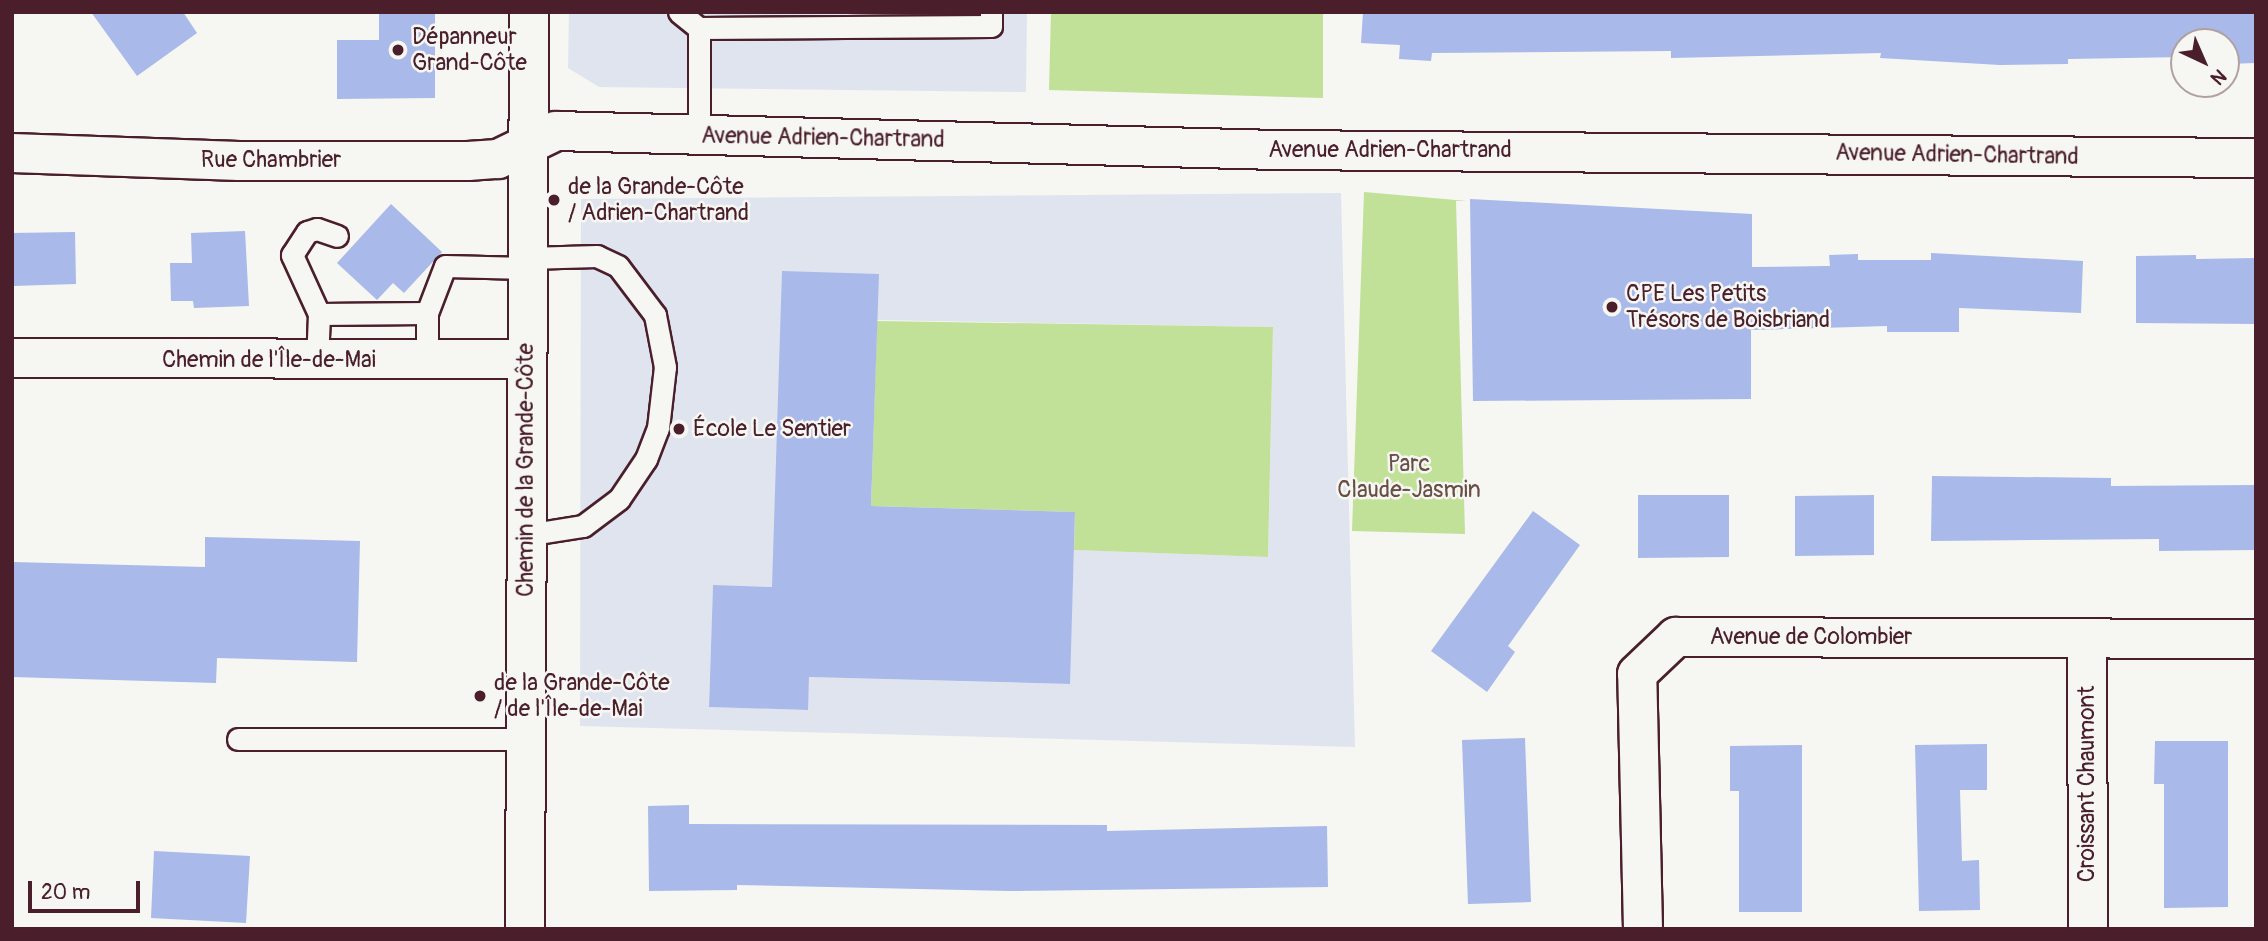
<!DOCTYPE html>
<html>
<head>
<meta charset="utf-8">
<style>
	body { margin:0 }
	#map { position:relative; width:2268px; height:941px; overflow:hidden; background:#f6f6f2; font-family:Pangolin,sans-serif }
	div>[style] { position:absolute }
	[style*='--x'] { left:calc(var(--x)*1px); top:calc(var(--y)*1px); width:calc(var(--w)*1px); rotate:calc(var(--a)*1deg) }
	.built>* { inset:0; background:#dfe4ef }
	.green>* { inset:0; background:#c1e098 }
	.building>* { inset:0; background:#a9b9e9 }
	.roads { filter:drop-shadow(2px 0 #4a1f2b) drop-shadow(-2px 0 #4a1f2b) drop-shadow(0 2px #4a1f2b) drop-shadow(0 -2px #4a1f2b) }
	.lane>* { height:21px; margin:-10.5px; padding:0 10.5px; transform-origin:10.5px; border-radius:10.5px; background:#f6f6f2 }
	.street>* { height:38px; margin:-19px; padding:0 19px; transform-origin:19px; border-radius:19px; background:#f6f6f2 }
	.secondary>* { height:38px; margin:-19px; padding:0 19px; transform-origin:19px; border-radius:19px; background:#f6f6f2 }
	.dots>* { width:19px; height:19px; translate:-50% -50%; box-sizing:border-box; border:4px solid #f6f6f2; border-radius:50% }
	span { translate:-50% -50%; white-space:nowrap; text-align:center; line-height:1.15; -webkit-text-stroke:5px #f6f6f2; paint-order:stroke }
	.poi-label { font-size:23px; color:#4a1f2b }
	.left { translate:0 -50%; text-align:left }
	.street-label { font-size:23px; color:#4a1f2b }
	.park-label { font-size:23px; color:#684f46 }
	.frame { position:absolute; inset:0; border:14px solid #4a1f2b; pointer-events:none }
	.north { position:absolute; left:2170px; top:28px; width:70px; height:70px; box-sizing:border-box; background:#f6f6f2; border:2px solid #b1a0a2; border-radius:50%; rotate:136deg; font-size:19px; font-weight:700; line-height:28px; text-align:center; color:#4a1f2b }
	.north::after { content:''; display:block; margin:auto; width:24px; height:32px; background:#4a1f2b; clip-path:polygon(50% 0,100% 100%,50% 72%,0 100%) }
	.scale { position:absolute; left:28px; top:881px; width:112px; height:32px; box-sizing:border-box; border:4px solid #4a1f2b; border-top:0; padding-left:9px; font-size:21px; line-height:24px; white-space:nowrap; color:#4a1f2b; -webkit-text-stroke:5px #f6f6f2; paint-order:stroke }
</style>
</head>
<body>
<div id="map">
	<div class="built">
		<div style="clip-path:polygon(569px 12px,1027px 12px,1026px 92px,599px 87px,568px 68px)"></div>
		<div style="clip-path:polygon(evenodd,1341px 193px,1355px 747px,580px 726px,581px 199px,1341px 193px,877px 320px,1273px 327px,1268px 557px,1074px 550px,1069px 684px,809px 677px,807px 710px,709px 707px,713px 586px,772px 587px,877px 320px)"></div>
	</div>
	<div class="green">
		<div style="clip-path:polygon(1051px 12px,1323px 12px,1323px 98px,1049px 90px)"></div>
		<div style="clip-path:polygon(1364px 192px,1467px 201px,1456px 201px,1465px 534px,1352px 531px)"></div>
		<div style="clip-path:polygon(877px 321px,1273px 327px,1268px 557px,1074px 550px,1075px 512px,871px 506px)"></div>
	</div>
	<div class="building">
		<div style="clip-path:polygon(91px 12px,183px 12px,197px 33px,137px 76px)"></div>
		<div style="clip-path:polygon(379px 12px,435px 12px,435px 98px,337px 99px,337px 40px,379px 40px)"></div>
		<div style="clip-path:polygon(1363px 12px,2256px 12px,2256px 63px,2226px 64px,2226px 42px,2184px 42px,2184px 57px,2068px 59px,2068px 64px,2000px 65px,1880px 58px,1881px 53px,1671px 58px,1671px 51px,1432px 53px,1431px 61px,1399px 59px,1400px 45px,1361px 43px)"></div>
		<div style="clip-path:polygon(1470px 199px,1752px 214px,1752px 267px,1830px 266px,1829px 255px,1858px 254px,1858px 260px,1931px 260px,1931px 253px,2083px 261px,2081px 313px,1959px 308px,1959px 332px,1887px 332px,1887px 326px,1751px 330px,1751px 399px,1473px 401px)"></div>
		<div style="clip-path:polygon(391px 204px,442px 252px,404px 293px,393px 283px,377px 300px,337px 263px)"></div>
		<div style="clip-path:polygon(245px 231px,249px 306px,194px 308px,193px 301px,171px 301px,170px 263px,192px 263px,191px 233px)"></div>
		<div style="clip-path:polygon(75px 232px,76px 284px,12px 286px,12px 233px)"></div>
		<div style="clip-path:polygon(2196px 255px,2196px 259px,2256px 258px,2256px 324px,2136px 323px,2136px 256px)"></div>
		<div style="clip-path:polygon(782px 271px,879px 274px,871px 506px,1075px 512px,1070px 684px,809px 677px,808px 710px,709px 707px,713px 585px,772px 587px)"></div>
		<div style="clip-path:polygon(1932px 476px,2111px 478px,2111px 486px,2256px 485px,2256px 550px,2159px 551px,2159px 539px,1931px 541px)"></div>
		<div style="clip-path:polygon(1638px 495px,1729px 495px,1729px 557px,1638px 558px)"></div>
		<div style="clip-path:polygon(1874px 495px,1874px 555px,1795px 556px,1795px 496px)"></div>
		<div style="clip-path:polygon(1533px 511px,1580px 545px,1508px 646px,1515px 652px,1487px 692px,1431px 651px)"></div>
		<div style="clip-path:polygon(205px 537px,360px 541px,357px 662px,217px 658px,216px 683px,12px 677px,12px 562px,205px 567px)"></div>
		<div style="clip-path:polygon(1525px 738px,1531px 902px,1468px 904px,1462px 740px)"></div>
		<div style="clip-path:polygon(2155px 741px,2228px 741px,2228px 907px,2164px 908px,2164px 784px,2154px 784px)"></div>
		<div style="clip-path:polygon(1987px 744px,1987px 790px,1960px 790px,1962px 861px,1979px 860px,1980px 910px,1919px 911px,1915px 745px)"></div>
		<div style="clip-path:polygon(1802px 745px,1802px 912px,1739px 912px,1739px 791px,1730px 791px,1730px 746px)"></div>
		<div style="clip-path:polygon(689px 805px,689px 824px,1107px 825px,1107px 831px,1327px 826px,1328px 887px,1009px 891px,737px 885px,737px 890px,649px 891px,648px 806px)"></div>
		<div style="clip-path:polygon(154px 851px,250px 856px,246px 923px,151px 918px)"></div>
	</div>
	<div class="roads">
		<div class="lane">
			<div style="--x:679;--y:12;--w:26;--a:39"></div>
			<div style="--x:699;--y:135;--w:107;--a:-90"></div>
			<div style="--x:699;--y:28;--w:292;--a:-0.4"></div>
			<div style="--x:991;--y:26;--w:14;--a:-90"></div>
			<div style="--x:319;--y:314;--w:65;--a:-114.6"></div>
			<div style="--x:292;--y:255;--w:27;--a:-57"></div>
			<div style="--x:307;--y:232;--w:10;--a:-17"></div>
			<div style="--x:317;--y:229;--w:21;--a:19"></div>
			<div style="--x:427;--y:360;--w:47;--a:-90"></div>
			<div style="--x:317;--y:362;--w:48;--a:-87.6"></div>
			<div style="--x:319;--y:314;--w:108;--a:-0.5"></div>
			<div style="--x:427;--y:313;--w:50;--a:-69"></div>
			<div style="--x:445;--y:266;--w:82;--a:1.4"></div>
			<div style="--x:526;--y:535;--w:58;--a:-9"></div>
			<div style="--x:583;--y:526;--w:45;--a:-36.9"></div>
			<div style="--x:619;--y:499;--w:48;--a:-56"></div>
			<div style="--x:646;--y:459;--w:33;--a:-69"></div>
			<div style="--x:658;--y:428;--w:61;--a:-83.5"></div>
			<div style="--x:665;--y:367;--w:53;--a:-100.9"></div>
			<div style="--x:655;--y:315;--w:61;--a:-127.1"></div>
			<div style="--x:618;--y:266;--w:23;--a:-155"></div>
			<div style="--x:597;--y:256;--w:70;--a:178.4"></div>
			<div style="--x:238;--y:739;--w:287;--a:0"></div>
		</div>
		<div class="street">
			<div style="--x:12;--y:153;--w:227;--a:2"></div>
			<div style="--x:239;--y:161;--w:229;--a:0"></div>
			<div style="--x:468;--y:161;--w:30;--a:-4"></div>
			<div style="--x:498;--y:159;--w:64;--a:-25.8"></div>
			<div style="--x:556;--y:131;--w:723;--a:1.51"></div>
			<div style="--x:1279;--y:150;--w:977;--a:0.47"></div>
			<div style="--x:12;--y:358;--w:514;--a:0.11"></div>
			<div style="--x:2087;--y:638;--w:291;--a:89.8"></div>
			<div style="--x:1643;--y:929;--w:255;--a:-91.3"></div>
			<div style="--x:1637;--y:674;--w:54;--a:-43.5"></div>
			<div style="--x:1676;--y:637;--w:580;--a:0.2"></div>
		</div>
		<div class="secondary">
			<div style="--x:525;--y:929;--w:917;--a:-89.75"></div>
		</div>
	</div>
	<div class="dots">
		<div style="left:398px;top:50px;background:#4a1f2b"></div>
		<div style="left:554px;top:200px;background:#4a1f2b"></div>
		<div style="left:1612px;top:307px;background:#4a1f2b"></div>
		<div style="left:679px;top:429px;background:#4a1f2b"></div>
		<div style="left:480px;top:696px;background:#4a1f2b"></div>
	</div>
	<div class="poi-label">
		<span class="left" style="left:412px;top:50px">Dépanneur<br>Grand-Côte</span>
		<span class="left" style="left:568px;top:200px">de la Grande-Côte<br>/ Adrien-Chartrand</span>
		<span class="left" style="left:1626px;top:307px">CPE Les Petits<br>Trésors de Boisbriand</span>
		<span class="left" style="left:693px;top:429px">École Le Sentier</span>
		<span class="left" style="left:494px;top:696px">de la Grande-Côte<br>/ de l'Île-de-Mai</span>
	</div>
	<div class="street-label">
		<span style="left:823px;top:138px;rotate:1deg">Avenue Adrien-Chartrand</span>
		<span style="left:1390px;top:150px">Avenue Adrien-Chartrand</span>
		<span style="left:1957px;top:155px;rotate:1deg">Avenue Adrien-Chartrand</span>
		<span style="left:271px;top:160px">Rue Chambrier</span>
		<span style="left:269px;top:360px">Chemin de l'Île-de-Mai</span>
		<span style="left:526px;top:470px;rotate:-90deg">Chemin de la Grande-Côte</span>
		<span style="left:1811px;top:637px">Avenue de Colombier</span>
		<span style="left:2087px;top:784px;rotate:-90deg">Croissant Chaumont</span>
	</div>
	<div class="park-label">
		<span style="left:1409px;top:477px">Parc<br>Claude-Jasmin</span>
	</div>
	<div class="frame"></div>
	<div class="north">N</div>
	<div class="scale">20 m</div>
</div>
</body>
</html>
